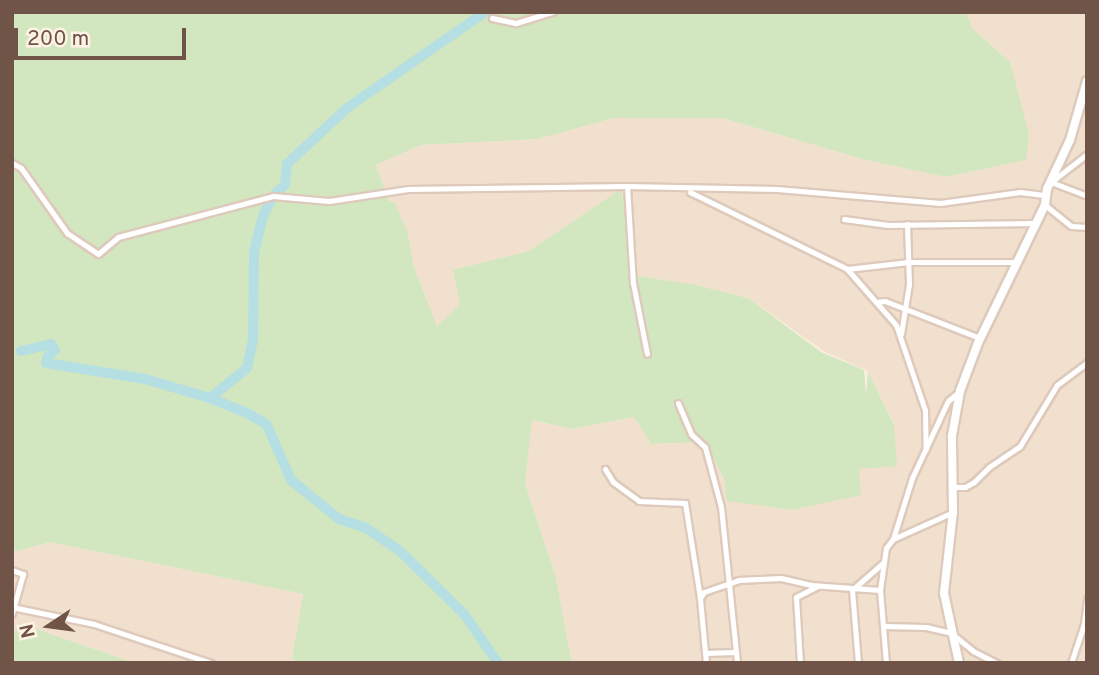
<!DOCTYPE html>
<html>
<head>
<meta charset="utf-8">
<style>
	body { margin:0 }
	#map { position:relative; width:1099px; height:675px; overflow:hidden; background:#fbeedf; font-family:Overpass,sans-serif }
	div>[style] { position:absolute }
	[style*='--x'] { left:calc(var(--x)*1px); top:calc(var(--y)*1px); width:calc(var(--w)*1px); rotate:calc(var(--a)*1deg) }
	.residential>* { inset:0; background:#f2e0ce }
	.green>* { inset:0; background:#d2e7bf }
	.river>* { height:10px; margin:-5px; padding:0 5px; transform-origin:5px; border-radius:5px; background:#b5dfe3 }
	.roads { filter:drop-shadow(2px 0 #decabc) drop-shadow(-2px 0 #decabc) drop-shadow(0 2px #decabc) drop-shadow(0 -2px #decabc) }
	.street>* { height:5px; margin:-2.5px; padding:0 2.5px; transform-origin:2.5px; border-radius:2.5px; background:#fff }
	.secondary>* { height:8px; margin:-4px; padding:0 4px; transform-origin:4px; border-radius:4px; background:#fff }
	span { translate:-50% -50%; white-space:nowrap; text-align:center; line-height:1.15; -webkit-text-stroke:7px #fef3e5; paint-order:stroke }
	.frame { position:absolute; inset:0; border:14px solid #705448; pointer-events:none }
	.north { position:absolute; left:14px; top:591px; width:70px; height:70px; -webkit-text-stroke:5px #fef3e5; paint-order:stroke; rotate:257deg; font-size:19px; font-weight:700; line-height:28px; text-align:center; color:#705448 }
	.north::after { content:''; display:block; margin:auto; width:24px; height:32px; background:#705448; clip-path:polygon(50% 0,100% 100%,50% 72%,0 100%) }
	.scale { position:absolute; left:14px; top:28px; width:172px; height:32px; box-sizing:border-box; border:4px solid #705448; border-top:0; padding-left:9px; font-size:21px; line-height:24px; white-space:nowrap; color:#705448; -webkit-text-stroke:5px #fef3e5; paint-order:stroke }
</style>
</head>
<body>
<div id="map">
	<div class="residential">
		<div style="clip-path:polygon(966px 12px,1087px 12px,1087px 663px,572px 663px,556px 578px,525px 483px,531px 420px,572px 429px,634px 417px,651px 444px,705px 442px,724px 479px,859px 469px,894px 424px,868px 371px,825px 352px,748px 298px,692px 284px,636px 276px,621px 190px,529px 251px,454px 270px,461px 305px,437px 326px,414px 267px,408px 234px,389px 202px,376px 165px,421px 145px,538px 139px,614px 118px,722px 118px,866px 160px,946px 177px,1026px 160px,1010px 62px,972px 28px)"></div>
		<div style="clip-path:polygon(50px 542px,303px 594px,292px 658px,298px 663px,135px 663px,19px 623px,12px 638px,12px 549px,17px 551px)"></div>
	</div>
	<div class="green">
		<div style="clip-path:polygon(12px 12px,966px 12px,972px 28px,1010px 62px,1029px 134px,1026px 160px,946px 177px,866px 160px,722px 118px,614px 118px,538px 139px,421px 145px,376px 165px,389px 201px,395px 203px,408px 234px,414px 267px,437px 326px,460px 305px,453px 270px,529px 251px,621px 189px,636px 276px,692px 284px,748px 298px,821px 352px,864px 370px,866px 394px,868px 371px,894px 425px,897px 466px,859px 469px,861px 495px,792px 510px,727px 501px,724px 479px,705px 442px,651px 444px,634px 417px,572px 429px,532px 420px,525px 483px,556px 578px,572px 663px,298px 663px,292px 658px,303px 594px,50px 542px,17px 551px,12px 549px)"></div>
		<div style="clip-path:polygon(19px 623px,135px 663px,12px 663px,12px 638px)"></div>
	</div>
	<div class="river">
		<div style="--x:21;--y:351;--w:31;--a:-13"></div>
		<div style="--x:51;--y:344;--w:7;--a:56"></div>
		<div style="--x:55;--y:350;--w:9;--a:139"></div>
		<div style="--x:48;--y:356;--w:7;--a:106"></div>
		<div style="--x:46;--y:363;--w:100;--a:9.2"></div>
		<div style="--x:145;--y:379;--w:68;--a:16.3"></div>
		<div style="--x:210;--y:398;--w:42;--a:22.3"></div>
		<div style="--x:249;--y:414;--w:21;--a:31"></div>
		<div style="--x:267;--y:425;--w:60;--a:66.4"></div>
		<div style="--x:291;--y:480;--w:62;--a:39.1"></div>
		<div style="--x:339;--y:519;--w:28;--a:18"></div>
		<div style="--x:366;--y:528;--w:40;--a:34"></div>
		<div style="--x:399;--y:550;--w:91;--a:44.6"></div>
		<div style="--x:464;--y:614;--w:60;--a:55.2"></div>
		<div style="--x:210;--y:398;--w:48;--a:-39"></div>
		<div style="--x:247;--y:368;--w:29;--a:-78"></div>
		<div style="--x:253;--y:340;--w:88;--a:-89.3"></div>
		<div style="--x:254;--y:252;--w:37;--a:-76"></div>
		<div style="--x:263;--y:216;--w:22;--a:-63"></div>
		<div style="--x:273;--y:196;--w:16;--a:-43"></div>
		<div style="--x:285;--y:185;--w:21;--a:-85"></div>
		<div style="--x:287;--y:164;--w:82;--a:-43"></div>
		<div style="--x:347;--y:108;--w:168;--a:-34.8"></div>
	</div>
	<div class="roads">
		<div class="street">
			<div style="--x:492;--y:18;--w:25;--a:12"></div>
			<div style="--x:516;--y:23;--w:38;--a:-17"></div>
			<div style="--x:1087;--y:154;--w:46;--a:142.1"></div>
			<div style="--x:1051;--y:182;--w:39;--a:21"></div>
			<div style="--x:12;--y:163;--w:10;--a:29"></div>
			<div style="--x:21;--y:168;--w:80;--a:54.7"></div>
			<div style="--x:67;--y:233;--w:37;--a:34"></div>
			<div style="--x:98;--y:254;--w:26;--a:-40"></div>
			<div style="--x:118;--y:237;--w:160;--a:-14.8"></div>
			<div style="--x:273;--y:196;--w:56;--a:5.1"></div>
			<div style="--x:329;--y:201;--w:80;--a:-8.6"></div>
			<div style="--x:408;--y:189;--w:219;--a:-0.8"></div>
			<div style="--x:627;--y:186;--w:150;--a:1.1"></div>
			<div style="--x:777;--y:189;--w:164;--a:4.9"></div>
			<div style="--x:940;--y:203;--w:81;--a:-7.8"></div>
			<div style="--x:1020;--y:192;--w:26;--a:7"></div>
			<div style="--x:627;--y:186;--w:97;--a:86.5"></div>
			<div style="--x:633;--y:283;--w:72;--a:78.8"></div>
			<div style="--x:690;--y:192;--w:175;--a:26.1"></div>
			<div style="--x:847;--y:269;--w:74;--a:48.8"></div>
			<div style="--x:896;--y:325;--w:90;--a:71.2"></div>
			<div style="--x:925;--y:410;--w:39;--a:89"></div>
			<div style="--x:1045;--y:205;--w:33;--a:39"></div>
			<div style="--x:1071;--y:226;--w:16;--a:4"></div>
			<div style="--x:844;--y:219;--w:44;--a:7.8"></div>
			<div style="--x:888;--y:225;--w:148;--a:-0.8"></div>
			<div style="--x:847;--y:269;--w:62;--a:-6.4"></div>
			<div style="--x:909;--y:262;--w:108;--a:0"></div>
			<div style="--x:876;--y:302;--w:9;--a:-6"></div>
			<div style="--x:885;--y:301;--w:102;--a:21.3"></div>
			<div style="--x:901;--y:334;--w:51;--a:-80.9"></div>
			<div style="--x:909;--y:284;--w:60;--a:-91.9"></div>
			<div style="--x:678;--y:403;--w:34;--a:67"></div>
			<div style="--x:691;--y:434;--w:19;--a:43"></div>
			<div style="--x:705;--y:447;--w:62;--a:75.1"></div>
			<div style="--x:721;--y:507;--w:155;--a:84.1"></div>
			<div style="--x:605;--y:469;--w:15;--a:58"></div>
			<div style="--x:613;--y:482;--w:32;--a:36"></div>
			<div style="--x:639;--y:501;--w:46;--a:2.5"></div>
			<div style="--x:685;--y:503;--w:96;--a:81"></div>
			<div style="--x:951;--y:487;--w:14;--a:0"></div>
			<div style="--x:965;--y:487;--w:10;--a:-29"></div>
			<div style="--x:974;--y:482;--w:21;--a:-45"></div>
			<div style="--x:989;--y:467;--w:37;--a:-34"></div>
			<div style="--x:1020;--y:446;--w:71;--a:-58.8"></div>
			<div style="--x:1057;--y:385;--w:38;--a:-37"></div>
			<div style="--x:893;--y:539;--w:66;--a:-24.2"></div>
			<div style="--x:12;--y:570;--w:12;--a:20"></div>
			<div style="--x:23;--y:574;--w:41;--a:105.8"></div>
			<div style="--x:12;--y:607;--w:84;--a:11.7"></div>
			<div style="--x:94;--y:624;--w:123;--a:18.4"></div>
			<div style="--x:885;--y:626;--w:41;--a:1.4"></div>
			<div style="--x:926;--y:627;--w:26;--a:13"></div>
			<div style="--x:951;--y:633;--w:28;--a:39"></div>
			<div style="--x:973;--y:651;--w:27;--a:27"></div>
			<div style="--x:705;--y:653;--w:30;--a:-2"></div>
			<div style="--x:706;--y:663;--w:65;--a:-95.3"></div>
			<div style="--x:700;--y:598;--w:7;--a:-56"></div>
			<div style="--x:704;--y:592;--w:36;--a:-19"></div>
			<div style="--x:738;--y:580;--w:43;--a:-2.7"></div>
			<div style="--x:781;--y:578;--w:31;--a:13"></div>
			<div style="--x:811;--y:585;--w:69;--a:4.1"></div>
			<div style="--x:800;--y:663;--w:66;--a:-93.5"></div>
			<div style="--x:796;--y:597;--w:25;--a:-27"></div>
			<div style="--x:858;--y:663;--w:73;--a:-94.7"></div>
			<div style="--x:852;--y:590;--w:43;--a:-41.2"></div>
			<div style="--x:886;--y:663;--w:73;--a:-94.7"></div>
			<div style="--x:880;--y:590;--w:42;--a:-81.9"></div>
			<div style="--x:886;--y:548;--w:11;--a:-52"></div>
			<div style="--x:893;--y:539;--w:64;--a:-72.7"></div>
			<div style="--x:912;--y:478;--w:64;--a:-65"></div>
			<div style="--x:939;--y:420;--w:21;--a:-65"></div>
			<div style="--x:948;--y:401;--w:16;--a:-40"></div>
			<div style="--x:1071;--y:663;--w:41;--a:-71.6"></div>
			<div style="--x:1084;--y:624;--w:26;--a:-83"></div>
		</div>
		<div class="secondary">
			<div style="--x:959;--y:663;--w:72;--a:-102.1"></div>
			<div style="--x:944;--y:593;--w:81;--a:-83.7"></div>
			<div style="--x:953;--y:512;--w:76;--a:-90.8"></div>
			<div style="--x:952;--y:436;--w:46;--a:-79.9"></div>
			<div style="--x:960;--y:391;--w:51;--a:-69.4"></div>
			<div style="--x:978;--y:343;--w:153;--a:-64.1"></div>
			<div style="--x:1045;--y:205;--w:16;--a:-83"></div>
			<div style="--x:1047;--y:189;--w:54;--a:-64.9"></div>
			<div style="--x:1070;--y:140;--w:61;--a:-73.9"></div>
		</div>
	</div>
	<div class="frame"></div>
	<div class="north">N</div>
	<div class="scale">200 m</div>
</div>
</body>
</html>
